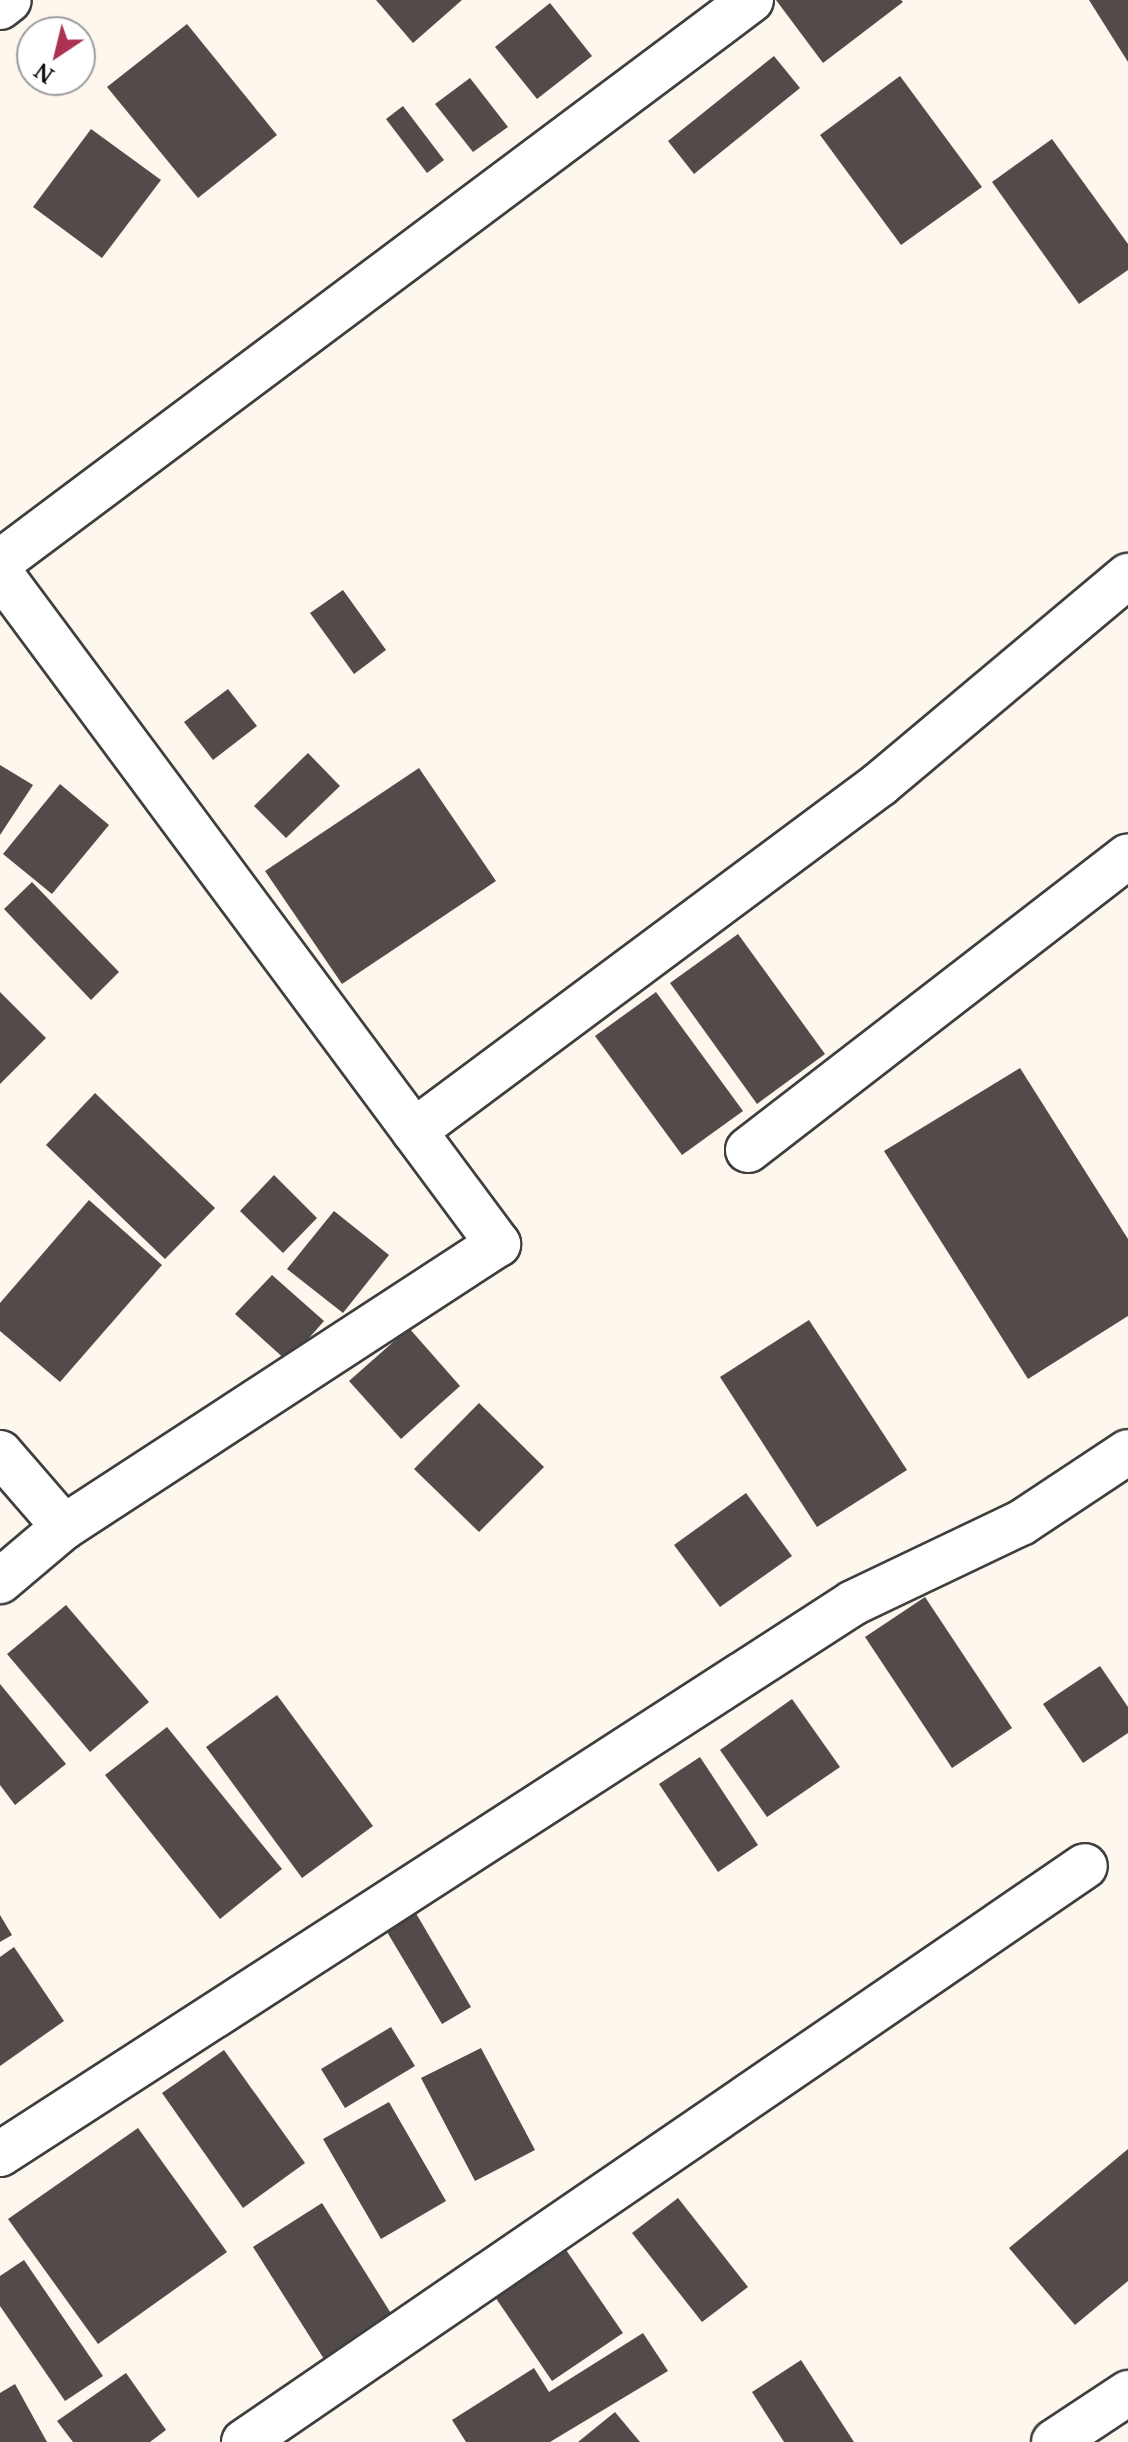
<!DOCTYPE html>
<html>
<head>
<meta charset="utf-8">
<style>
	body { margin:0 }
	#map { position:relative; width:1128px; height:2442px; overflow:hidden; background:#fdf7ed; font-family:"Noto Serif",serif }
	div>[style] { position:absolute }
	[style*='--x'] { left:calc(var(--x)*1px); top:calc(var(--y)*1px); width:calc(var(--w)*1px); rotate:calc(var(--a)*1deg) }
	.building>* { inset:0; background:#534b4a }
	.roads { filter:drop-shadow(2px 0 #3f3f3f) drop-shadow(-2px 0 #3f3f3f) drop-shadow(0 2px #3f3f3f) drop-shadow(0 -2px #3f3f3f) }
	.minor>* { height:44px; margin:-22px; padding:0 22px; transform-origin:22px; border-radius:22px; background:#fff }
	span { translate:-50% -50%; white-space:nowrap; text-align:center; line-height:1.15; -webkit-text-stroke:8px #fff; paint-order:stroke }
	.north { position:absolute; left:16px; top:16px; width:80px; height:80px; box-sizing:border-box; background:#fff; border:2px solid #9e9e9e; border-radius:50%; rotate:215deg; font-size:22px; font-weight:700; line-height:32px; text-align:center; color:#0c0c0c }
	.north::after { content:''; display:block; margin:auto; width:28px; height:36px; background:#ac3350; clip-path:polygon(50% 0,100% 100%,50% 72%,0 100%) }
</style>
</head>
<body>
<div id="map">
	<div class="building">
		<div style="clip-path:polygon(376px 0,462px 0,413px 43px)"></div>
		<div style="clip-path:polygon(776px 0,901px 0,903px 2px,823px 63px)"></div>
		<div style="clip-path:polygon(1089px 0,1128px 0,1128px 62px)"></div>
		<div style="clip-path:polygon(550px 3px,592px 56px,537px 99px,495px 47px)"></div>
		<div style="clip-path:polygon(187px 24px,277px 135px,198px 198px,107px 87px)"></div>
		<div style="clip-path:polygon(774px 56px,800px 88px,694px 174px,668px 141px)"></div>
		<div style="clip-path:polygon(900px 76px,982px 187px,901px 245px,820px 135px)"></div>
		<div style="clip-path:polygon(470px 78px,508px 127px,473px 152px,435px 104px)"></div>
		<div style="clip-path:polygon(403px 106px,444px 160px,427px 173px,386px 119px)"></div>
		<div style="clip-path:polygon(91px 129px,161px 180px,102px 258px,33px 207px)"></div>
		<div style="clip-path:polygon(1052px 139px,1128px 244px,1128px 270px,1079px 304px,992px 182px)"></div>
		<div style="clip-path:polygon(343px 590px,386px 650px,354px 674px,310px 613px)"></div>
		<div style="clip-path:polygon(228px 689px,257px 726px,213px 760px,184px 722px)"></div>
		<div style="clip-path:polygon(308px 753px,340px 786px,286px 838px,254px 806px)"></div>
		<div style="clip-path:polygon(0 765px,33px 785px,0 835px)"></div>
		<div style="clip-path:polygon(419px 768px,496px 881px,342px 984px,265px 871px)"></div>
		<div style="clip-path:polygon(60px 784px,109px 825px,52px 894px,3px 854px)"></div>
		<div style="clip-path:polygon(32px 882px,119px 972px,91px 1000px,4px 909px)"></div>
		<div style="clip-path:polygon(738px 934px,825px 1054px,757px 1104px,670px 983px)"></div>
		<div style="clip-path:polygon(0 992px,46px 1038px,0 1084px)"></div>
		<div style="clip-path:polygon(656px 992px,743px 1111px,682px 1155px,595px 1036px)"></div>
		<div style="clip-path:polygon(1020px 1068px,1128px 1239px,1128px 1316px,1028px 1379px,884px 1151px)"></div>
		<div style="clip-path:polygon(95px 1093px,215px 1208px,165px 1259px,46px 1145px)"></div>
		<div style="clip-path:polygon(274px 1175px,317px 1218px,283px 1253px,240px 1211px)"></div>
		<div style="clip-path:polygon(89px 1200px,162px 1265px,60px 1382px,0 1331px,0 1303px)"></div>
		<div style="clip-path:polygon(334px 1211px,389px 1255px,343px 1313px,287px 1269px)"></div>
		<div style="clip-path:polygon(272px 1275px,324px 1321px,288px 1362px,235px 1314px)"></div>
		<div style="clip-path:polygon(809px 1320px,907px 1470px,817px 1527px,720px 1377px)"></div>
		<div style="clip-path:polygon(409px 1328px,460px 1386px,401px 1439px,349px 1381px)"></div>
		<div style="clip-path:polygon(479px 1403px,544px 1467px,479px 1532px,414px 1469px)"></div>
		<div style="clip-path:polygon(746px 1493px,792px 1556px,720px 1607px,674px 1545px)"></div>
		<div style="clip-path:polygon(925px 1597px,1012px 1728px,952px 1768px,865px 1637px)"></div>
		<div style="clip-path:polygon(66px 1605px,149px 1702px,90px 1752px,7px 1654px)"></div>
		<div style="clip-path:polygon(1100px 1666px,1128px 1707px,1128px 1733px,1083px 1763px,1043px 1704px)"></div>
		<div style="clip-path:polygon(0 1684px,66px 1764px,15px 1805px,0 1785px)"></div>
		<div style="clip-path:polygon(277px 1695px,373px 1826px,302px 1878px,206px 1747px)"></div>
		<div style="clip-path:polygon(792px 1699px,840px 1767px,767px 1817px,720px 1750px)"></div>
		<div style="clip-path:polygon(167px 1727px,282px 1869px,220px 1919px,105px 1775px)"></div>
		<div style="clip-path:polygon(700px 1757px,758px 1845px,718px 1872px,659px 1784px)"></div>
		<div style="clip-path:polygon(414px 1910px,471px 2007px,442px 2024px,384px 1927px)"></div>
		<div style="clip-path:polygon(0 1915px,12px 1935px,0 1942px)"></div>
		<div style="clip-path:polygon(14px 1947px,64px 2021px,0 2066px,0 1957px)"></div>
		<div style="clip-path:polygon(391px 2027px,415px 2066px,345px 2108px,321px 2069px)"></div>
		<div style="clip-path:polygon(481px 2048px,535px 2150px,475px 2181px,421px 2078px)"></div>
		<div style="clip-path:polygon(224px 2050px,305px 2163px,243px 2208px,162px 2093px)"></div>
		<div style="clip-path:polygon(389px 2102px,446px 2201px,381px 2239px,323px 2139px)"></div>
		<div style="clip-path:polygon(138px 2128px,227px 2252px,98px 2344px,8px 2219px)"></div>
		<div style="clip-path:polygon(1128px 2149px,1128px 2281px,1075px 2325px,1009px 2248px)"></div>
		<div style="clip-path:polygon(678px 2198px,748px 2287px,702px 2322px,632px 2233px)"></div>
		<div style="clip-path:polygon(322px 2203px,392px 2315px,324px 2359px,253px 2247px)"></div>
		<div style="clip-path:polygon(564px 2247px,623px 2333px,552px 2381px,493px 2294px)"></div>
		<div style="clip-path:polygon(24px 2260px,103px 2376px,65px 2401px,0 2306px,0 2276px)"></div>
		<div style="clip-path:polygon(643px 2333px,668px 2371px,550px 2442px,466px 2442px,452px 2420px,534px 2368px,549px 2392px)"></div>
		<div style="clip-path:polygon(801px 2360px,854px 2442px,784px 2442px,752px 2392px)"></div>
		<div style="clip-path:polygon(126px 2373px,166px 2430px,150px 2442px,73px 2442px,57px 2421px)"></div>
		<div style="clip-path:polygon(15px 2384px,47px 2442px,0 2442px,0 2393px)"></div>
		<div style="clip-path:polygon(615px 2412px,640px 2442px,578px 2442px)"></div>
	</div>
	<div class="roads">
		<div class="minor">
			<div style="--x:0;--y:7;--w:11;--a:-38"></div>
			<div style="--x:0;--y:562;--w:938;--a:-36.81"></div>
			<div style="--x:0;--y:573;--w:836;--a:53.42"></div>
			<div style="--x:498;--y:1244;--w:518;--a:146.89"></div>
			<div style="--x:414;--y:1131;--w:581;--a:-36.67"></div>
			<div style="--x:880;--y:784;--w:324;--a:-40"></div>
			<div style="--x:748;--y:1150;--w:480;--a:-37.7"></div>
			<div style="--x:0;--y:1453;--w:98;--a:49.1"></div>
			<div style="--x:64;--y:1527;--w:84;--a:139.8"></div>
			<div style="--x:0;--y:2154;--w:1015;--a:-32.86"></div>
			<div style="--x:853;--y:1603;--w:186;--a:-25.5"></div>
			<div style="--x:1021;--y:1523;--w:128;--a:-33.6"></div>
			<div style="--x:244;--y:2442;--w:1019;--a:-34.41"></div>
			<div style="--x:1054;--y:2442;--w:89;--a:-33.5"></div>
		</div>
	</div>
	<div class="north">N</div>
</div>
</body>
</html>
